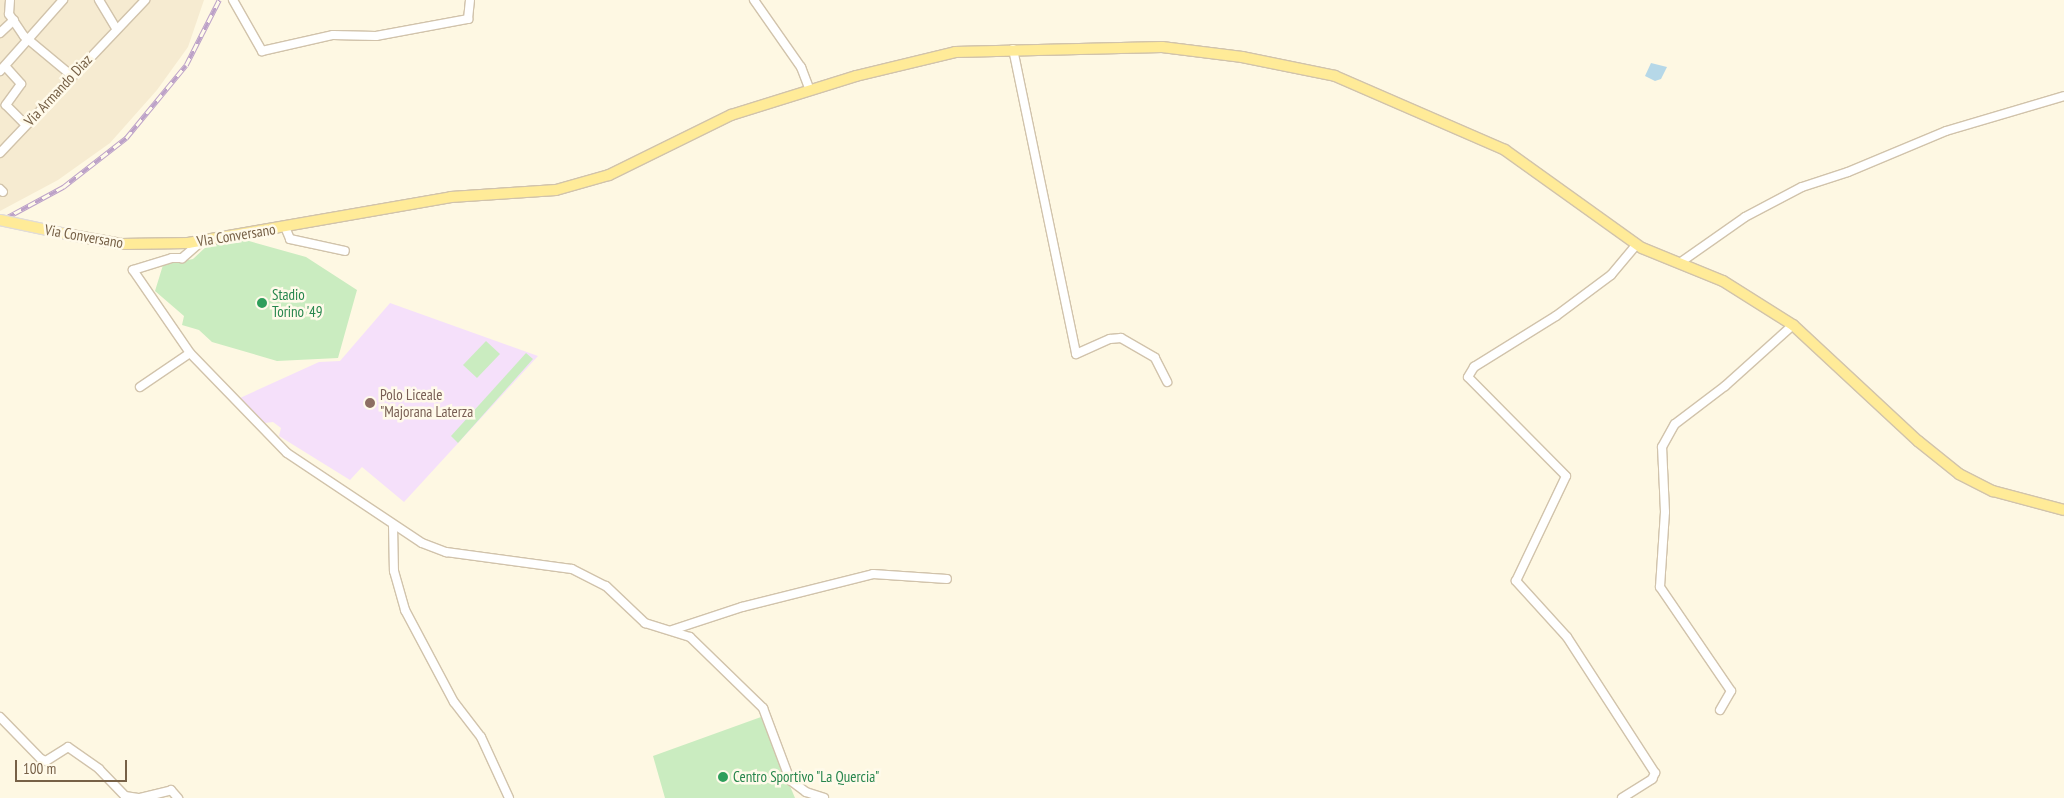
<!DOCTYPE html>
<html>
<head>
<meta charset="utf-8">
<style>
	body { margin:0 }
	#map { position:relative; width:2064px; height:798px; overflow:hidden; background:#fef8e3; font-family:"PT Sans Narrow",sans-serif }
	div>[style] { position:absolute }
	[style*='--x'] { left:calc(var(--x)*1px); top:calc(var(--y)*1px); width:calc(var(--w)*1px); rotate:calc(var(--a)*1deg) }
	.residential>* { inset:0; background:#f6ebd1 }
	.education>* { inset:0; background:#f5e0fa }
	.green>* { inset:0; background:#caecc0 }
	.water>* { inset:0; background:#b6d8e8 }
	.roads { filter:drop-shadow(1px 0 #d1c3ab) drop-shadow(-1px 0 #d1c3ab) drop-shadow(0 1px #d1c3ab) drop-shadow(0 -1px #d1c3ab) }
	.minor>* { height:8px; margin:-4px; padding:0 4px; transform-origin:4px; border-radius:4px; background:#fff }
	.major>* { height:10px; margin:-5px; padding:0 5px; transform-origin:5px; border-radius:5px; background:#ffeb98 }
	.rail>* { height:4.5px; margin-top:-2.25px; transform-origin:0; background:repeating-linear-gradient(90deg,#fffaea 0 8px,#bca1c8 0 16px); box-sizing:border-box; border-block:1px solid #bca1c8 }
	.bridges { filter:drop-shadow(1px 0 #e1dcd7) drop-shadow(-1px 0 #e1dcd7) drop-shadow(0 1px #e1dcd7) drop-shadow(0 -1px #e1dcd7) }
	.major-bridge>* { height:10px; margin:-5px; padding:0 5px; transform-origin:5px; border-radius:5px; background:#ffeb98 }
	.dots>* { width:14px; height:14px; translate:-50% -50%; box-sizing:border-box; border:2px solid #fffaea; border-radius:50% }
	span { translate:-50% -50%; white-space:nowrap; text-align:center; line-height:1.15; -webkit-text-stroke:5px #fffaea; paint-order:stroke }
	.street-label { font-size:15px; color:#776147 }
	.leisure-label { font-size:15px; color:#27864d }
	.left { translate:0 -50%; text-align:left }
	.education-label { font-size:15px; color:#785e54 }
	.scale { position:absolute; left:15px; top:760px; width:112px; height:22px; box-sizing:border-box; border:2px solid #776147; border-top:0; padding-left:6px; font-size:15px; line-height:18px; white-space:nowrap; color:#776147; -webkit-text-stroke:4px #fffaea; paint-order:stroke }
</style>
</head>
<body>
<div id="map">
	<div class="residential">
		<div style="clip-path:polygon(0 0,204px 0,188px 47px,157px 90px,110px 143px,58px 180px,0 211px)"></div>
	</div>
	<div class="education">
		<div style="clip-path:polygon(390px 303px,538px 356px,404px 502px,362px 467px,350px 480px,279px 436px,281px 428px,273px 422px,265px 423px,240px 398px,319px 362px,340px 361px)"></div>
	</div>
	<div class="green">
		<div style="clip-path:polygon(242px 239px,306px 257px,357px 290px,338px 358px,277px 361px,212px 342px,199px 330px,182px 325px,184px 316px,155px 291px,163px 265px,193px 259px,209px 244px)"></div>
		<div style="clip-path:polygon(486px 341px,500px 354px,477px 378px,463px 365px)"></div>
		<div style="clip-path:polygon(526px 353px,533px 359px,458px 443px,451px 436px)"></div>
		<div style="clip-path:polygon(761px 717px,795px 798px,665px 798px,653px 756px)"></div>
	</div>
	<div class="water">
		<div style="clip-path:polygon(1651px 63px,1667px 67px,1661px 79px,1655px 81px,1645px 76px)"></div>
	</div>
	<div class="roads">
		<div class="minor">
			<div style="--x:10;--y:0;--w:14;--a:94"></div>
			<div style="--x:9;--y:14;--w:27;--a:56"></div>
			<div style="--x:24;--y:36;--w:61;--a:39.7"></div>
			<div style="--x:99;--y:0;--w:33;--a:59"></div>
			<div style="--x:233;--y:0;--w:59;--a:60.4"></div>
			<div style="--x:262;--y:51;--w:73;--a:-12.7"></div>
			<div style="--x:333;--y:35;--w:43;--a:1.3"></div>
			<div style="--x:376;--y:36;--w:94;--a:-10.5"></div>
			<div style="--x:468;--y:19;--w:19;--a:-84"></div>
			<div style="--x:754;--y:0;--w:82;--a:55"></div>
			<div style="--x:801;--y:67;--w:25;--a:69"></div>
			<div style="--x:0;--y:33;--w:19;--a:-43"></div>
			<div style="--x:1013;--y:49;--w:311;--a:78.3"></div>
			<div style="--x:1076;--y:354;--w:37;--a:-24"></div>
			<div style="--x:1110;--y:339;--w:11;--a:-5"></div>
			<div style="--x:1121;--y:338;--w:39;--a:30"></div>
			<div style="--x:1155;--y:358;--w:27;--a:63"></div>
			<div style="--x:5;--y:66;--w:24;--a:48"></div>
			<div style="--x:21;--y:84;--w:26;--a:126"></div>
			<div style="--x:6;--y:105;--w:28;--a:45"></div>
			<div style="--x:0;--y:71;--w:95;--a:-48.4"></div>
			<div style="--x:0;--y:153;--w:211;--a:-46.5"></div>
			<div style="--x:0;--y:189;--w:4;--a:45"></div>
			<div style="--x:285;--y:227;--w:13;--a:67"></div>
			<div style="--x:290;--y:239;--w:56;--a:12.3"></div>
			<div style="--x:203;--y:240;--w:28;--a:139"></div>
			<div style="--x:182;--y:258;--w:10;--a:180"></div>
			<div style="--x:172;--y:258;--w:41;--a:162.9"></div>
			<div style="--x:133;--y:270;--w:101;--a:55.5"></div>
			<div style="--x:190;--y:353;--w:139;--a:45.9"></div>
			<div style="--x:287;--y:453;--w:162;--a:33.7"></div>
			<div style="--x:422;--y:543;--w:26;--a:21"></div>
			<div style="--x:446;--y:552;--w:127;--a:7.7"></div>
			<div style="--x:572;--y:569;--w:38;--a:27"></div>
			<div style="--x:606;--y:586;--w:54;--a:43.5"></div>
			<div style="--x:645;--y:623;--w:47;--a:17.3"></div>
			<div style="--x:690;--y:637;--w:102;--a:44.2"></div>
			<div style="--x:763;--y:708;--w:77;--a:69.4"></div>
			<div style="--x:790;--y:780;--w:20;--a:37"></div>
			<div style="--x:806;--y:792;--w:19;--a:18"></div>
			<div style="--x:1681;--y:262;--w:78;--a:-35.1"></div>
			<div style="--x:1745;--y:217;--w:64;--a:-27.8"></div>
			<div style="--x:1802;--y:187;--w:48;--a:-18.1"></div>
			<div style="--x:1848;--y:172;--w:106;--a:-22.7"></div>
			<div style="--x:1946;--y:131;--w:123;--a:-16.5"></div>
			<div style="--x:140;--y:387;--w:60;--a:-34.2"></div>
			<div style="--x:393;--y:525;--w:46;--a:88.8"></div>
			<div style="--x:394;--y:571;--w:41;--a:74.2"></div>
			<div style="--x:405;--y:610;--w:104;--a:62"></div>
			<div style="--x:454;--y:702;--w:44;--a:52.4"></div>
			<div style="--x:481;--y:737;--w:67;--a:65.3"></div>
			<div style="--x:672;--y:630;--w:74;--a:-18.2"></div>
			<div style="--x:742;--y:607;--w:135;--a:-14.1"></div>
			<div style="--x:873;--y:574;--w:74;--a:3.9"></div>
			<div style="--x:1720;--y:710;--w:22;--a:-60"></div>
			<div style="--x:1731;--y:691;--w:126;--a:-124.3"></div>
			<div style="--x:1660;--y:587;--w:75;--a:-86.2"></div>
			<div style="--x:1665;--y:512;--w:65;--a:-92.6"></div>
			<div style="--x:1662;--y:447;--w:26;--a:-61"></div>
			<div style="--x:1675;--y:424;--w:63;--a:-37.2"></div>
			<div style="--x:1725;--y:386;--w:91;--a:-41.9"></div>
			<div style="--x:0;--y:717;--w:59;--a:45.7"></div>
			<div style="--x:41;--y:759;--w:5;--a:22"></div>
			<div style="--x:46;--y:761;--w:26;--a:-32"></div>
			<div style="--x:68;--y:747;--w:38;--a:35"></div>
			<div style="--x:99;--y:769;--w:37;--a:46"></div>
			<div style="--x:125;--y:796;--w:15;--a:8"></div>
			<div style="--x:140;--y:798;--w:32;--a:-14"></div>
			<div style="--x:171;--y:790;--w:11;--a:49"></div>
			<div style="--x:1622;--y:798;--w:36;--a:-32"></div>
			<div style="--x:1652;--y:779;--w:7;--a:-63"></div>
			<div style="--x:1655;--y:773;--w:162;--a:-122.9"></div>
			<div style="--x:1567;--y:637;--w:76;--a:-132.3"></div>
			<div style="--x:1516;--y:581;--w:116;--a:-64.5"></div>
			<div style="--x:1566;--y:476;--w:139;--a:-134.7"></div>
			<div style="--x:1468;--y:377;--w:12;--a:-59"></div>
			<div style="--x:1474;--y:367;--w:97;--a:-31.9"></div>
			<div style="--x:1556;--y:316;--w:69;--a:-36.7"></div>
			<div style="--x:1611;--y:275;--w:39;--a:-50"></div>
		</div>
		<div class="major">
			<div style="--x:71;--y:235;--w:51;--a:10.2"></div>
			<div style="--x:121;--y:244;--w:67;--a:-0.9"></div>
			<div style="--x:188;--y:243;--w:267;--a:-9.9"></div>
			<div style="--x:451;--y:197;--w:105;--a:-3.8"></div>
			<div style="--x:556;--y:190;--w:55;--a:-15.8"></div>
			<div style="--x:609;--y:175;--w:136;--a:-26.2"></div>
			<div style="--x:731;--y:115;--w:131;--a:-17.3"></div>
			<div style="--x:856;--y:76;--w:102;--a:-13.6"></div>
			<div style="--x:955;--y:52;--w:207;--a:-1.4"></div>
			<div style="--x:1162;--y:47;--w:81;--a:7.1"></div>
			<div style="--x:1242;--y:57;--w:95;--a:11.5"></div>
			<div style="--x:1335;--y:76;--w:185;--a:23.5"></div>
			<div style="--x:1505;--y:150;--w:168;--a:35.6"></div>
			<div style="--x:1642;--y:248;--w:87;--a:22.2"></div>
			<div style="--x:1723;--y:281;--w:83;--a:32.2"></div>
			<div style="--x:1793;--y:325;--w:171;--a:42.9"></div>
			<div style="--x:1918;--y:441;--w:53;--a:38.8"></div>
			<div style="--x:1959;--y:474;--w:38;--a:27"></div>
			<div style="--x:1993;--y:491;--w:73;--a:15"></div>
		</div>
	</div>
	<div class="rail">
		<div style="--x:0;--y:221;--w:72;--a:-28.4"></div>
		<div style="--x:63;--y:187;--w:80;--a:-37.9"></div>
		<div style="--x:126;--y:138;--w:94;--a:-50.6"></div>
		<div style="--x:186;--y:65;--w:73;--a:-63.1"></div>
	</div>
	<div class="bridges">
		<div class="major-bridge">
			<div style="--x:0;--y:220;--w:73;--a:11.9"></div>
		</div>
	</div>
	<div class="dots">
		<div style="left:262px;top:303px;background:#2e9e5b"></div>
		<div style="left:370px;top:403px;background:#8d6e63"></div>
		<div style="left:723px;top:777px;background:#2e9e5b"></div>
	</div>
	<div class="street-label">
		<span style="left:58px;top:90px;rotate:-47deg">Via Armando Diaz</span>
		<span style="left:236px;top:235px;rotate:-9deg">VIa Conversano</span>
		<span style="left:84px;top:236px;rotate:10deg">Via Conversano</span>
	</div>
	<div class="leisure-label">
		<span class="left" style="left:272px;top:303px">Stadio<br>Torino '49</span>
		<span class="left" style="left:733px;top:777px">Centro Sportivo "La Quercia"</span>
	</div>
	<div class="education-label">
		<span class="left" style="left:380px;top:403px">Polo Liceale<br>"Majorana Laterza</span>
	</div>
	<div class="scale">100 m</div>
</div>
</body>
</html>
